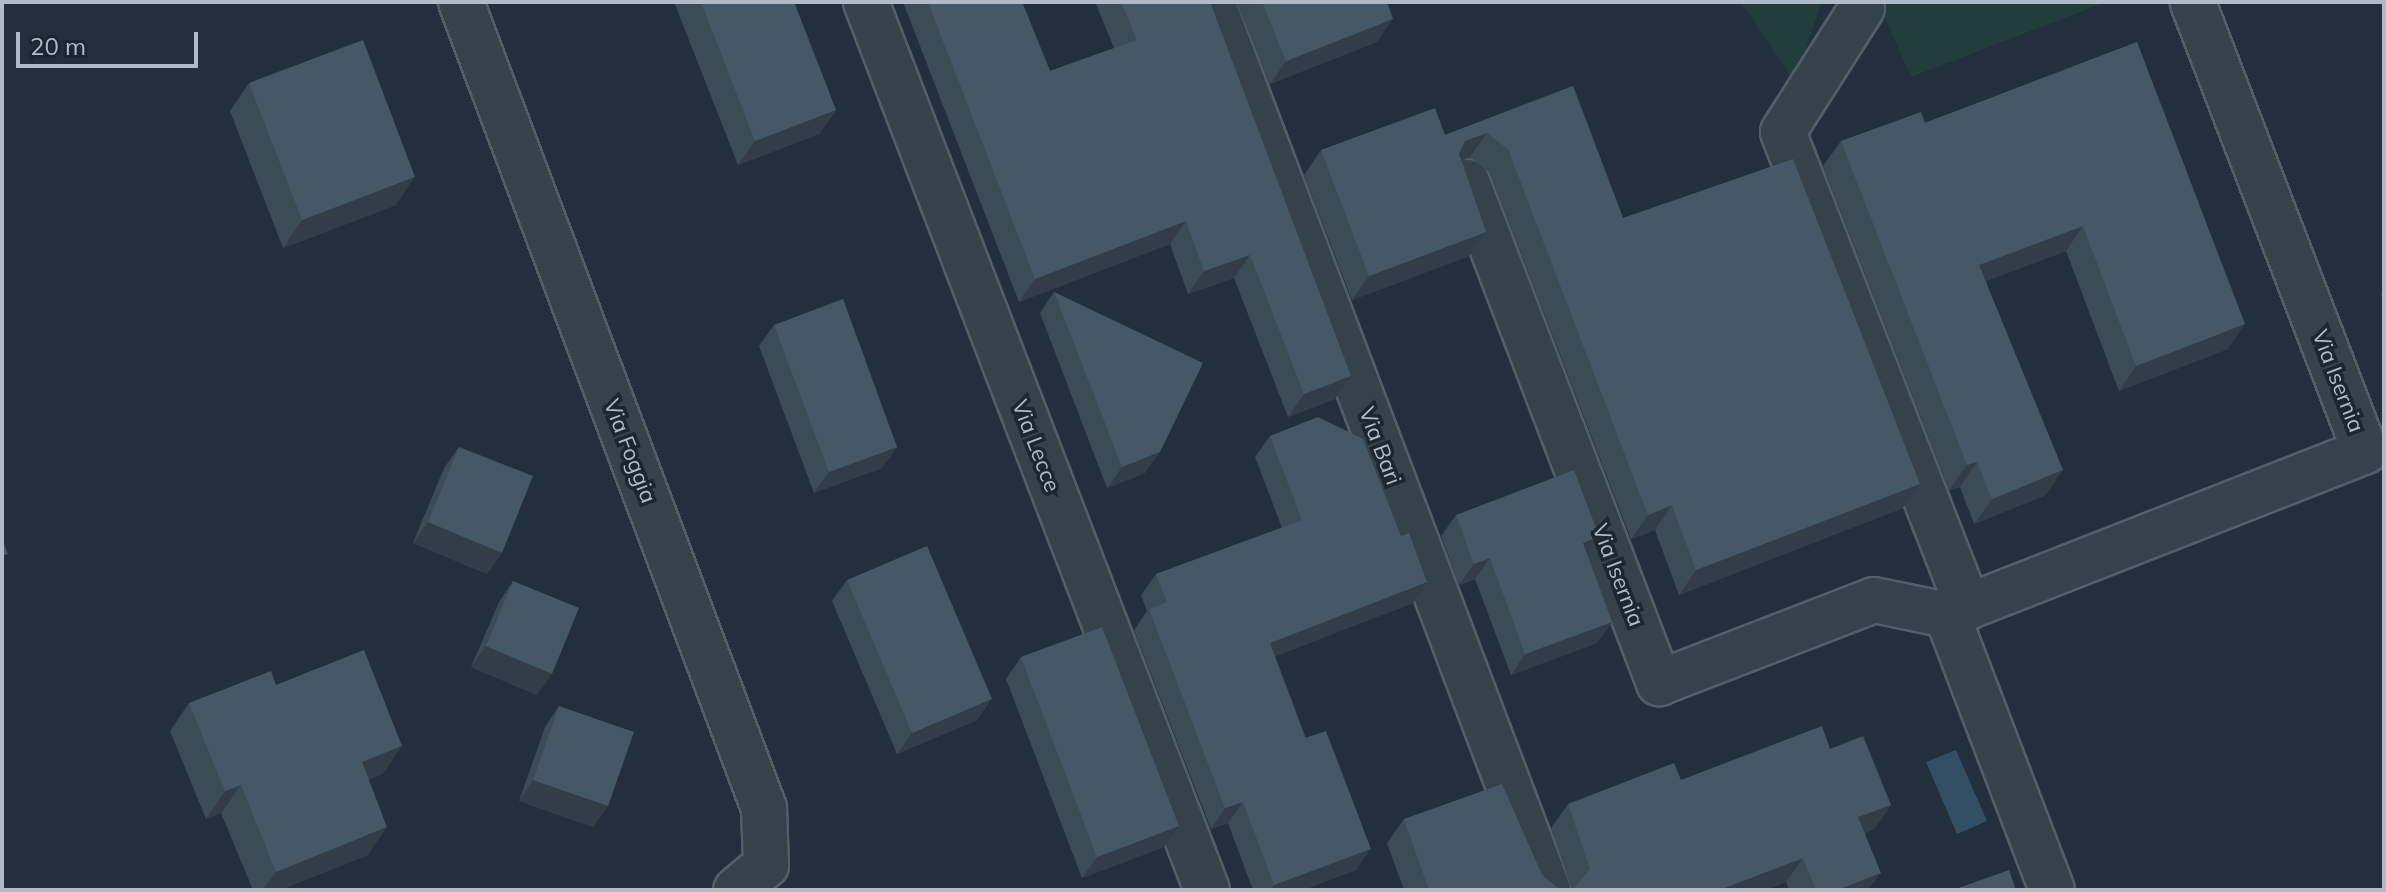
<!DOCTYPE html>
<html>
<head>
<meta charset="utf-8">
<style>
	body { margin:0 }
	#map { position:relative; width:2386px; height:892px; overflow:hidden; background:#21303c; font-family:Mulish,sans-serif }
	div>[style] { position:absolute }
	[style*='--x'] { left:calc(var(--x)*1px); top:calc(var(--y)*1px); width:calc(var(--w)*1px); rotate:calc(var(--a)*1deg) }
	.green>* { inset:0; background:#233d3c }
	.water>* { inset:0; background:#334f64 }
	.roads { filter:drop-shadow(2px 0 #525f69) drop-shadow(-2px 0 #525f69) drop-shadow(0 2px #525f69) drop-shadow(0 -2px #525f69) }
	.minor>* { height:44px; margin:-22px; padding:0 22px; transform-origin:22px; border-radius:22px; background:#34424c }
	.wall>* { inset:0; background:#3c4c57 }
	.shaded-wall>* { inset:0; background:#313e47 }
	.building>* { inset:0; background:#465865 }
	span { translate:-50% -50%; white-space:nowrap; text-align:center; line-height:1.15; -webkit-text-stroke:7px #1a2730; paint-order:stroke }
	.street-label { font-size:22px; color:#afbcc8 }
	.frame { position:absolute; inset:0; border:4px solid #afbcc8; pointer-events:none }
	.scale { position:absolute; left:16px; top:32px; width:182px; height:36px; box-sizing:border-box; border:4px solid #afbcc8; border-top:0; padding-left:10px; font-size:24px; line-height:28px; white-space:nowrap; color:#afbcc8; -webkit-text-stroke:6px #1a2730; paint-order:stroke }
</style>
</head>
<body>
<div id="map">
	<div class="green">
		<div style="clip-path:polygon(1740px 2px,1822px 2px,1794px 81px,1751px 17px)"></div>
		<div style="clip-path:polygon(1878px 2px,2106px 2px,1911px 77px)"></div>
	</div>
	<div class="water">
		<div style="clip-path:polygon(1956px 750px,1987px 821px,1957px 834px,1926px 762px)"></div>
	</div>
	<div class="roads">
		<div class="minor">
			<div style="--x:461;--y:2;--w:861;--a:69.4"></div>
			<div style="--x:764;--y:808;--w:57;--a:88"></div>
			<div style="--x:766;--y:865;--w:39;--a:140"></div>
			<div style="--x:866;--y:2;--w:951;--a:68.99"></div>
			<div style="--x:1212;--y:2;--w:949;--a:69.27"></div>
			<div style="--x:1862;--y:8;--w:147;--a:122.5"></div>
			<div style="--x:1783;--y:132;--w:510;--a:68.72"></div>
			<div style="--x:1467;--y:182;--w:537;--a:69.03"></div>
			<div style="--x:1659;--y:683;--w:230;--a:-21.1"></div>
			<div style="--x:1874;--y:600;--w:75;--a:11.6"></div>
			<div style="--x:1947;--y:615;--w:449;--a:-21.4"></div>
			<div style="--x:2365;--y:451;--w:481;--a:-111"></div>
			<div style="--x:1947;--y:615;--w:294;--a:69.1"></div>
		</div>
	</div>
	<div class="wall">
		<div style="clip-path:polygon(674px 2px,794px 2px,836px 110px,819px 134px,738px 165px)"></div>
		<div style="clip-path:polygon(903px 2px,1022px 2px,1050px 71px,1114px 48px,1095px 2px,1210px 2px,1335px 399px,1288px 417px,1234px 278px,1188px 294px,1170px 244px,1019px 302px)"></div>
		<div style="clip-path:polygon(1236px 2px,1387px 2px,1377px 42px,1270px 84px)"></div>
		<div style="clip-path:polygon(2137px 42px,2228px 349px,2119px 391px,2066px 251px,1986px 281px,2046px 495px,1974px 524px,1960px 487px,1949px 490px,1823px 166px,1841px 141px,1925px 123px)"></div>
		<div style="clip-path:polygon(249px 83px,396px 205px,283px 248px,230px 111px)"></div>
		<div style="clip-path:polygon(1573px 86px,1623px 218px,1903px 508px,1679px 595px,1655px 530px,1631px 539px,1490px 173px,1470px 157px,1462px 161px,1486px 232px,1469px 256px,1352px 300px,1304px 175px,1321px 150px,1445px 135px)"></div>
		<div style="clip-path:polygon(2384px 290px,2384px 303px,2381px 294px)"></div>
		<div style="clip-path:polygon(1054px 292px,1145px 473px,1107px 488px,1040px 313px)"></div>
		<div style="clip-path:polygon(774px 325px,897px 447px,882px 468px,814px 493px,759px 346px)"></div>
		<div style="clip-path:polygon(1270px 436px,1401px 536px,1427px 582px,1413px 603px,1275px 656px,1356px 870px,1303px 890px,1253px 890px,1228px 823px,1211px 829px,1134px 630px,1147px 611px,1141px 595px,1156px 574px,1282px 528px,1255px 457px)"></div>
		<div style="clip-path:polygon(459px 447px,487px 574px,413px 543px,444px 468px)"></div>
		<div style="clip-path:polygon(1456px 515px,1587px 554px,1612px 622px,1597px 643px,1511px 675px,1475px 579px,1459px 585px,1441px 536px)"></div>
		<div style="clip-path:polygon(847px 580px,977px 720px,897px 754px,832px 601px)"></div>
		<div style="clip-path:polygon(513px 581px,537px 695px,471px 667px,499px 602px)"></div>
		<div style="clip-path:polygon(1021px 657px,1164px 847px,1082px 878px,1006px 679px)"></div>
		<div style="clip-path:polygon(276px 685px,383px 774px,368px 780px,368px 855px,280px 890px,253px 890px,221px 813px,206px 819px,170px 731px,189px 703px)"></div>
		<div style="clip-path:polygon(559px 706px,593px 827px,519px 801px,545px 727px)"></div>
		<div style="clip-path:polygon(1830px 749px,1891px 805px,1874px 829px,1865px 833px,1868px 890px,1789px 890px,1786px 882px,1766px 890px,1565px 890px,1572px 890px,1551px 828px,1568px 804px)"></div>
		<div style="clip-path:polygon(1404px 819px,1542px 875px,1560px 890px,1404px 890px,1387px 843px)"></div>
	</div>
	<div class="shaded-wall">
		<div style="clip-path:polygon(1393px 19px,1377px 42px,1270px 84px,1286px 61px)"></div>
		<div style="clip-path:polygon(836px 110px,819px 134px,738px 165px,755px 141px)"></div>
		<div style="clip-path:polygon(1487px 133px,1470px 157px,1448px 166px,1465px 141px)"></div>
		<div style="clip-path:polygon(415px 177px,396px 205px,283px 248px,302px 220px)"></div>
		<div style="clip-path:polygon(1186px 221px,1170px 244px,1019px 302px,1035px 279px)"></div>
		<div style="clip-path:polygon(2083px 226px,2066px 251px,1962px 290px,1979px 265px)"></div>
		<div style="clip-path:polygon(1486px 232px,1469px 256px,1352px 300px,1369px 276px)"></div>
		<div style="clip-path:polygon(1250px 255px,1234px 278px,1188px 294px,1204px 271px)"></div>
		<div style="clip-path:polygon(2245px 324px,2228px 349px,2119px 391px,2136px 366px)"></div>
		<div style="clip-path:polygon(1351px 376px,1335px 399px,1288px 417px,1304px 394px)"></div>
		<div style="clip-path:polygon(897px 447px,882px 468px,814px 493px,829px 472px)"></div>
		<div style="clip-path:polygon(1160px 452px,1145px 473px,1107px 488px,1122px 467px)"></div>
		<div style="clip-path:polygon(1977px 462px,1960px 487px,1949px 490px,1967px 465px)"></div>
		<div style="clip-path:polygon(2063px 470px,2046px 495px,1974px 524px,1992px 499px)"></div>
		<div style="clip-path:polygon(1920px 484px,1903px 508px,1679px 595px,1696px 570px)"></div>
		<div style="clip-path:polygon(1672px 505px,1655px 530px,1631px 539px,1648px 515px)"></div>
		<div style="clip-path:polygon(428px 522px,502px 553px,487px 574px,413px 543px)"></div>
		<div style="clip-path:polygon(1599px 536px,1584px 557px,1583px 543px)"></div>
		<div style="clip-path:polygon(1490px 558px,1475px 579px,1459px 585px,1474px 564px)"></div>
		<div style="clip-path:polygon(1427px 582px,1413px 603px,1256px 664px,1270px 643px)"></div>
		<div style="clip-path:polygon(1612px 622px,1597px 643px,1511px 675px,1525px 654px)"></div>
		<div style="clip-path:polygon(486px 646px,552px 674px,537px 695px,471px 667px)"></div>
		<div style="clip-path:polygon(992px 699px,977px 720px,897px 754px,912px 733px)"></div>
		<div style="clip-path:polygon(402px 746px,383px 774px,342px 790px,362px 762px)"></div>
		<div style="clip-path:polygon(533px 780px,608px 806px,593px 827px,519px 801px)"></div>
		<div style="clip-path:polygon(241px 785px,221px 813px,206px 819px,225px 791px)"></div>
		<div style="clip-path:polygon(1243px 802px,1228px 823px,1211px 829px,1225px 808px)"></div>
		<div style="clip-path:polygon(1891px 805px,1874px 829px,1842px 841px,1858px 817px)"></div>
		<div style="clip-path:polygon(1179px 826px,1164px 847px,1082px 878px,1097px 857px)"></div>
		<div style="clip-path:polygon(387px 827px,368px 855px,280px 890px,263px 890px,276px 872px)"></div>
		<div style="clip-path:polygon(1371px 849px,1356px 870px,1303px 890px,1271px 890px,1274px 885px)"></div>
		<div style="clip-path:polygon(1803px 858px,1786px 882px,1766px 890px,1719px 890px)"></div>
		<div style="clip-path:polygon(1881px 873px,1868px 890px,1837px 890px)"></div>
	</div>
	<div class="building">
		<div style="clip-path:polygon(701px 2px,794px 2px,836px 110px,755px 141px)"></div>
		<div style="clip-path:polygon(928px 2px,1022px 2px,1050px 71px,1137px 40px,1121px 2px,1210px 2px,1351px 376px,1304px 394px,1250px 255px,1204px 271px,1186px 221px,1035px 279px)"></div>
		<div style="clip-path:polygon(1262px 2px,1387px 2px,1393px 19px,1286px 61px)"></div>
		<div style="clip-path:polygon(363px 40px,415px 177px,302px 220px,249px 83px)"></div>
		<div style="clip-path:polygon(2137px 42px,2245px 324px,2136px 366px,2083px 226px,1979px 265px,2063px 470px,1992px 499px,1977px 462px,1967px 465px,1841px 141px,1921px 112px,1925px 123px)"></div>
		<div style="clip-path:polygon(1573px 86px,1623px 218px,1793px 159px,1920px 484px,1696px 570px,1672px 505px,1648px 515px,1508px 149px,1487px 133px,1465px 141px,1459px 154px,1486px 232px,1369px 276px,1321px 150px,1435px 108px,1445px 135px)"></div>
		<div style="clip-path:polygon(1054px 292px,1203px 363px,1160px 452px,1122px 467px)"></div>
		<div style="clip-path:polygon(843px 299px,897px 447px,829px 472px,774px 325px)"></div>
		<div style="clip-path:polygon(1318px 417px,1363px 439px,1401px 536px,1409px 533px,1427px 582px,1270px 643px,1305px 738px,1326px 731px,1371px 849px,1274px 885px,1243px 802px,1225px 808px,1149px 609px,1167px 602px,1156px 574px,1302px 520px,1270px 436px)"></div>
		<div style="clip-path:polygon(459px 447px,533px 476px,502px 553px,428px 522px)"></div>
		<div style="clip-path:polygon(1574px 470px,1599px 536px,1583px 543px,1612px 622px,1525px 654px,1490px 558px,1474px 564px,1456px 515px)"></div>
		<div style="clip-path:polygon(2px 539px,8px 554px,2px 556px)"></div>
		<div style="clip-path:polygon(927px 546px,992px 699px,912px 733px,847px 580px)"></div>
		<div style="clip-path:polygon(513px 581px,579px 608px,552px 674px,486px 646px)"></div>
		<div style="clip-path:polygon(1102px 627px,1179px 826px,1097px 857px,1021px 657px)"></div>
		<div style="clip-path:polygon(364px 650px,402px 746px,362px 762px,387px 827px,276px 872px,241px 785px,225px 791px,189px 703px,271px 671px,276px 685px)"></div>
		<div style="clip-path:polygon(559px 706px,634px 732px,608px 806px,533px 780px)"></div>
		<div style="clip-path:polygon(1822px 726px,1830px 749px,1863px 736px,1891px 805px,1858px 817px,1881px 873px,1837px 890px,1816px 890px,1803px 858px,1719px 890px,1565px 890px,1573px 889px,1590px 869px,1568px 804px,1674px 763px,1681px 780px)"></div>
		<div style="clip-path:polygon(1502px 784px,1542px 875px,1560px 890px,1429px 890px,1404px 819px)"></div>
		<div style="clip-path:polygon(2009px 870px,2016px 890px,1953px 890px)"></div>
	</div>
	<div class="street-label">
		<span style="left:2338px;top:381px;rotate:69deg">Via Isernia</span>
		<span style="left:1036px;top:446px;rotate:69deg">Via Lecce</span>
		<span style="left:1380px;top:446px;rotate:69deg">Via Bari</span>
		<span style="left:630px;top:451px;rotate:69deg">Via Foggia</span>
		<span style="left:1618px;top:575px;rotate:69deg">Via Isernia</span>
	</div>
	<div class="frame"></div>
	<div class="scale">20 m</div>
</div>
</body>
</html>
